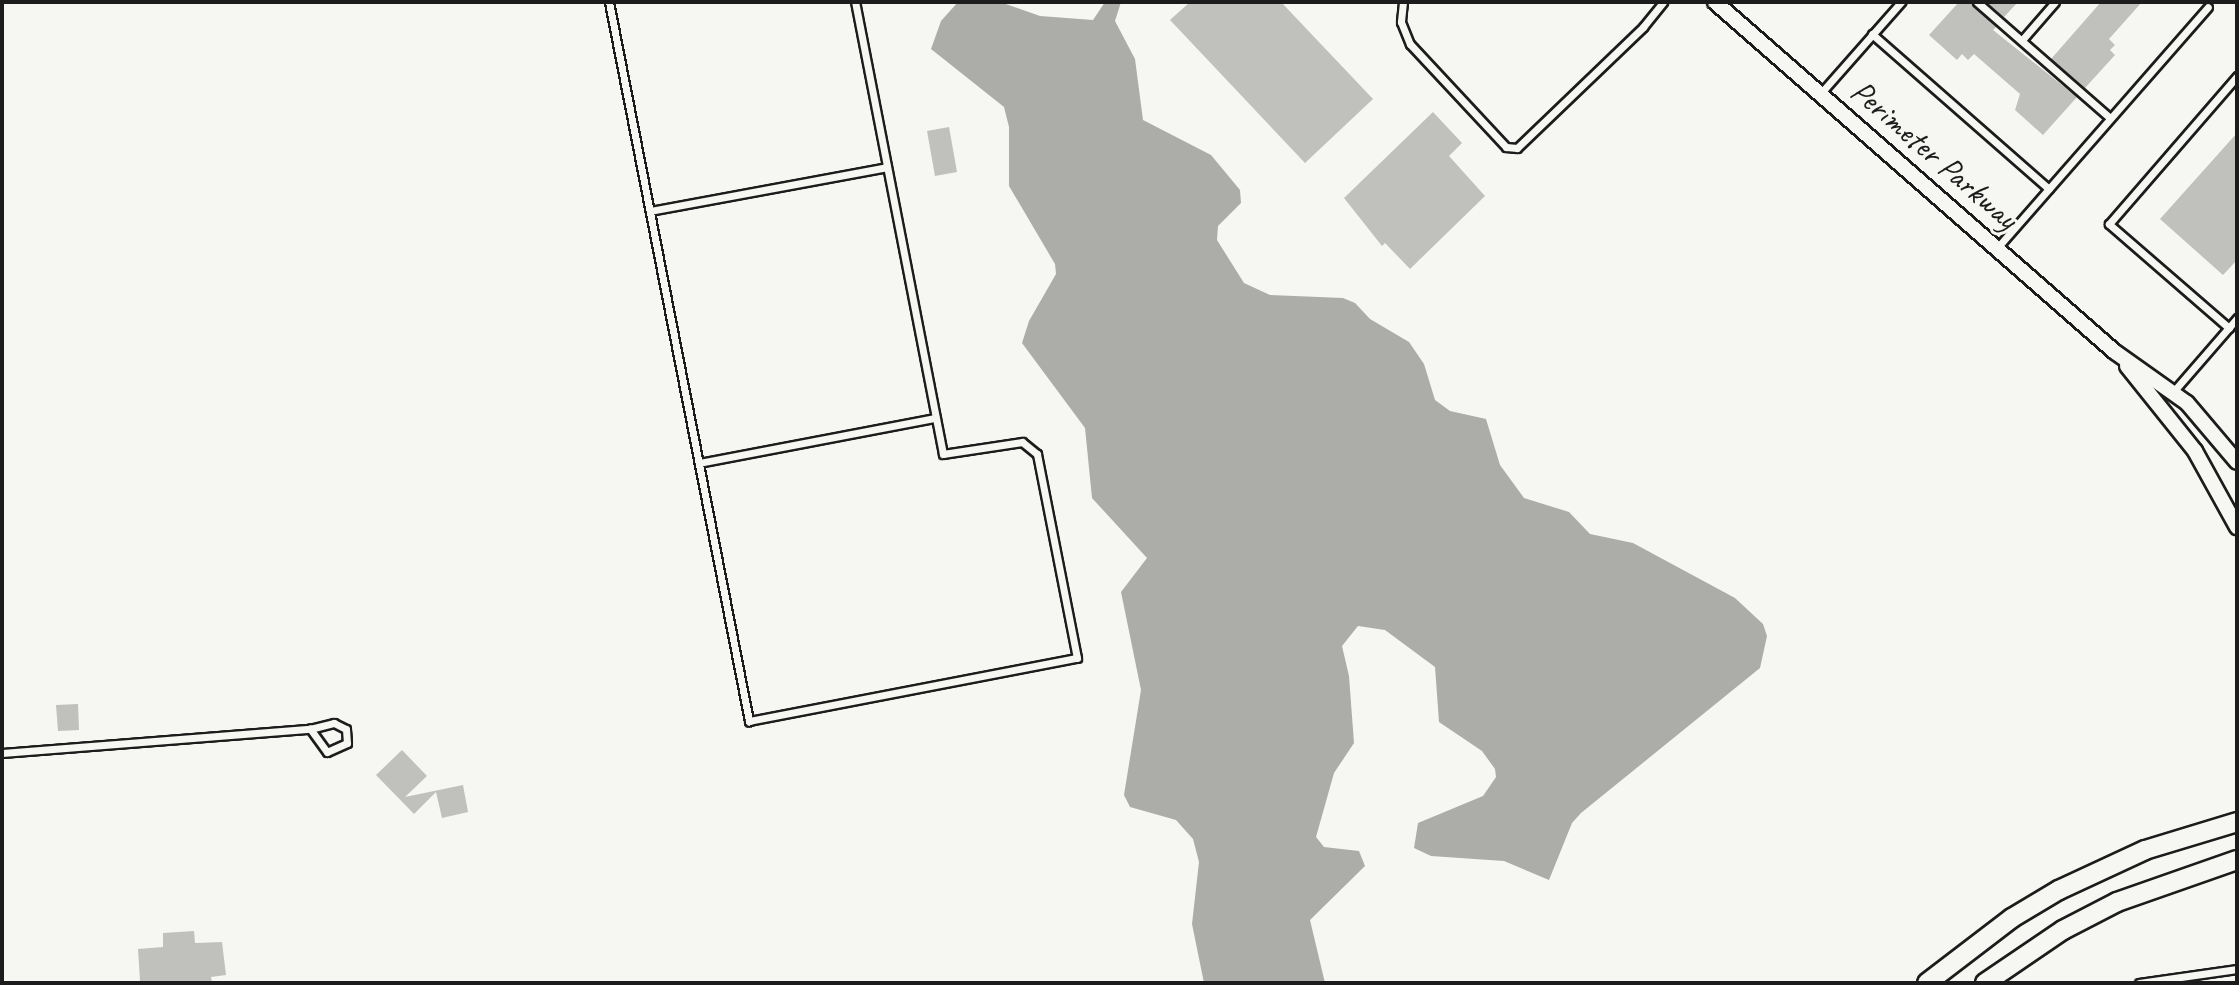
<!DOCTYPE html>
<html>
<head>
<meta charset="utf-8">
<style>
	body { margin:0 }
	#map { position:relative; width:2239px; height:985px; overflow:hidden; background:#f6f6f2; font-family:Caveat,sans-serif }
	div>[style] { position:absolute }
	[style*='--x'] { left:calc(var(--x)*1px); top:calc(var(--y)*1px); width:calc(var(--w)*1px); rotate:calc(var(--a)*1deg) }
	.water>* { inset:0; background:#acaca9 }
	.building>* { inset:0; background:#c0c0bd }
	.roads { filter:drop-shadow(2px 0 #1c1c1c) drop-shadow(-2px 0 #1c1c1c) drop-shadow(0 2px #1c1c1c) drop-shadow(0 -2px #1c1c1c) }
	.service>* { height:7px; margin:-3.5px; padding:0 3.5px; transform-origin:3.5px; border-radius:3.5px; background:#f6f6f2 }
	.minor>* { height:14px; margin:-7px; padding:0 7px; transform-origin:7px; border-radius:7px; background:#f6f6f2 }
	.tertiary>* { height:18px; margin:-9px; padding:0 9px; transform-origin:9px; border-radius:9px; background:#f6f6f2 }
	span { translate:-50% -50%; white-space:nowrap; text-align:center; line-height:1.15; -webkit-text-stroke:6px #f6f6f2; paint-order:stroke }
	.street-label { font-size:33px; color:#1c1c1c }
	.frame { position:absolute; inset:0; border:4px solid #1c1c1c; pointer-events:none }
</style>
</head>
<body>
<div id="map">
	<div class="water">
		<div style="clip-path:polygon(958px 2px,1000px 2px,1040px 16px,1093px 20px,1105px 2px,1121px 2px,1115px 21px,1135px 59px,1143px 120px,1211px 155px,1240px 190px,1241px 203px,1218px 226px,1217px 240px,1244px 283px,1270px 295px,1343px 298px,1355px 303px,1370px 319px,1409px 342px,1424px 364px,1435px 400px,1450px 411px,1486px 419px,1500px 465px,1524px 498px,1569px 512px,1590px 534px,1633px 543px,1735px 598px,1763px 624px,1767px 636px,1760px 668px,1581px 813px,1572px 823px,1549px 880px,1504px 861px,1431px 856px,1414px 848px,1418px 823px,1483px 796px,1496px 777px,1495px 769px,1482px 751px,1439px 722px,1435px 667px,1385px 630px,1358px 626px,1342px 646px,1349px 676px,1354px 743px,1334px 773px,1316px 837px,1324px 847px,1359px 851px,1365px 866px,1310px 920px,1325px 983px,1204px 983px,1192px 924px,1199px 862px,1193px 839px,1176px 820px,1130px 807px,1124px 795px,1141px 690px,1121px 592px,1147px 558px,1092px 498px,1085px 428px,1022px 343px,1029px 321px,1056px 274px,1055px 264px,1009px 186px,1009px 127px,1004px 107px,931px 49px,941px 21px)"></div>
	</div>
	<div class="building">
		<div style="clip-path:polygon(1190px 2px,1281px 2px,1373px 99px,1305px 163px,1170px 20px)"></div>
		<div style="clip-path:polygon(1959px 2px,1971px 2px,1996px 27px,1993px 30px,2077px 97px,2043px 135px,2015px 110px,2020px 94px,1974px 54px,1968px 60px,1962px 54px,1957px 60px,1929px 35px)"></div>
		<div style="clip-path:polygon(1986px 2px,2018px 2px,2004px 17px)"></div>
		<div style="clip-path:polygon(2101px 2px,2142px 2px,2109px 39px,2115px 45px,2110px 50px,2115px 55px,2085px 88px,2051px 59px)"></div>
		<div style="clip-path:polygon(1433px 112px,1462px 143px,1449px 156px,1485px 196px,1410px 269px,1385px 243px,1382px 246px,1344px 198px)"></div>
		<div style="clip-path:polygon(949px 127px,957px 172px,935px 176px,927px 131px)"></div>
		<div style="clip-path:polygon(2237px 133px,2237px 260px,2223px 275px,2160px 219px)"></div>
		<div style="clip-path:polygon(78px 704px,79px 730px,58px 731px,56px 705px)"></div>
		<div style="clip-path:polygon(402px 750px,427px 776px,405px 797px,463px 785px,468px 812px,442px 818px,436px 792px,414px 814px,376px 775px)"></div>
		<div style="clip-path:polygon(194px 931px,195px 943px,222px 942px,226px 975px,211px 977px,212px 983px,140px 981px,138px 949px,163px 947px,163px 933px)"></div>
	</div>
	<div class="roads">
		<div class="service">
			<div style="--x:609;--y:2;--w:733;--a:78.98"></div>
			<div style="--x:749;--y:721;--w:334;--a:-10.9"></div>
			<div style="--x:1077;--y:658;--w:208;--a:-101.1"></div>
			<div style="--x:1037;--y:454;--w:19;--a:-141"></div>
			<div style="--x:1022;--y:442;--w:80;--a:171.4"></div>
			<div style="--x:943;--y:454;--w:460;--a:-101"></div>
			<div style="--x:1403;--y:2;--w:20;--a:96"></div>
			<div style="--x:1401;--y:22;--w:24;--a:68"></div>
			<div style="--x:1410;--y:44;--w:141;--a:47"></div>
			<div style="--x:1506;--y:147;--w:11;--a:5"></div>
			<div style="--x:1517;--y:148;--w:175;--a:-43.8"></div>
			<div style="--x:1643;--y:27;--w:32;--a:-51"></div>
			<div style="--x:1977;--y:2;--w:176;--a:41.1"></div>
			<div style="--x:1872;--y:34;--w:235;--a:41.2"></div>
			<div style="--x:2022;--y:40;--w:50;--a:-49"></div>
			<div style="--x:1820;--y:94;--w:123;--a:-48.6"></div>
			<div style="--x:650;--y:211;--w:241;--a:-10.5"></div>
			<div style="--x:1997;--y:248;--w:320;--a:-48.8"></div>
			<div style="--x:2229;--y:328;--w:159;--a:-139.1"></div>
			<div style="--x:2109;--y:224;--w:196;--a:-49.1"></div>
			<div style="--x:2173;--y:392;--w:98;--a:-49.1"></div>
			<div style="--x:699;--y:463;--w:241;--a:-10.8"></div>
			<div style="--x:334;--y:723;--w:13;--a:27"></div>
			<div style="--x:346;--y:729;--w:14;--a:86"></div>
			<div style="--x:347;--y:743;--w:22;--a:156"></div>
			<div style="--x:327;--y:752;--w:29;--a:-126"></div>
			<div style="--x:310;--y:729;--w:25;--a:-14"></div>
			<div style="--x:2;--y:753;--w:309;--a:-4.5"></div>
			<div style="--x:2139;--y:983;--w:99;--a:-8.1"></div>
		</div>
		<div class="minor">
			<div style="--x:1715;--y:2;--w:532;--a:41.19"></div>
			<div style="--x:2115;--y:352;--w:88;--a:35.3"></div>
			<div style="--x:2187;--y:403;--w:77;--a:49.7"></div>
			<div style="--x:2127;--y:366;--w:109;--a:51.3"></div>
			<div style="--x:2195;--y:451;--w:87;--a:61.1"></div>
		</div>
		<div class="tertiary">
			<div style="--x:1927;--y:983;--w:107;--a:-37.4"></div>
			<div style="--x:2012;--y:918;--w:55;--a:-30.8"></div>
			<div style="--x:2059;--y:890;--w:95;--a:-24.9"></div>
			<div style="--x:2145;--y:850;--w:96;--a:-16.9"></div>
			<div style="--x:1985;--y:983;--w:94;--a:-34.2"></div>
			<div style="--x:2063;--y:930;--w:61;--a:-27.4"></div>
			<div style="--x:2117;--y:902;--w:127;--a:-19.3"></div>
		</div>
	</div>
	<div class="street-label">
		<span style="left:1934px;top:155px;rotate:41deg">Perimeter Parkway</span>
	</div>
	<div class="frame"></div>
</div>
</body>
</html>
